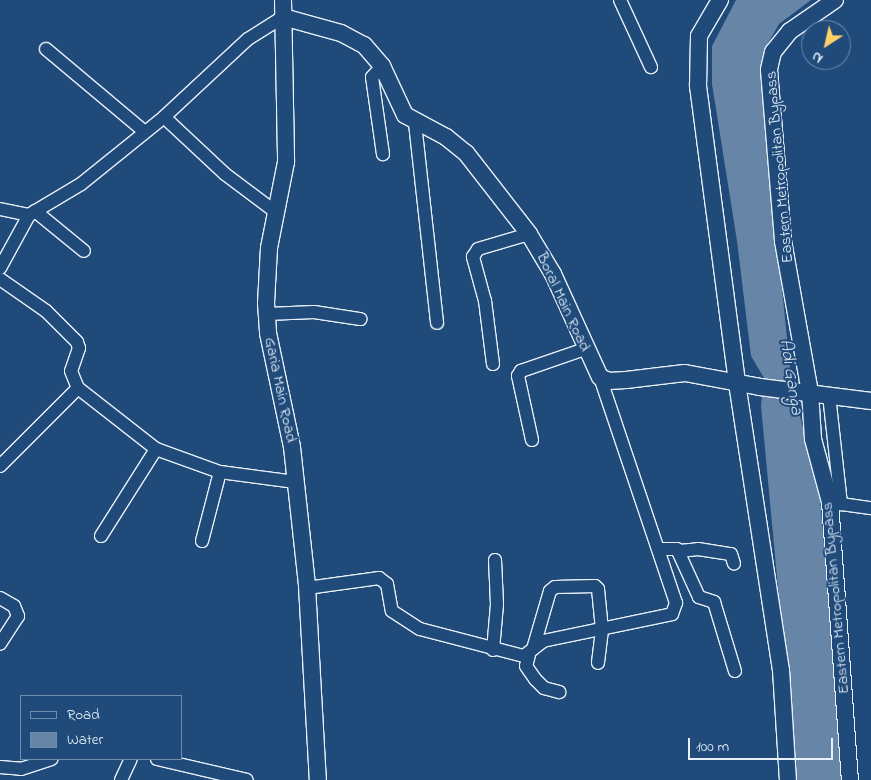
<!DOCTYPE html>
<html>
<head>
<meta charset="utf-8">
<style>
	body { margin:0 }
	#map { position:relative; width:871px; height:780px; overflow:hidden; background:#1f4a7a; font-family:"Indie Flower",sans-serif }
	div>[style] { position:absolute }
	[style*='--x'] { left:calc(var(--x)*1px); top:calc(var(--y)*1px); width:calc(var(--w)*1px); rotate:calc(var(--a)*1deg) }
	.water>* { inset:0; background:#6685a7 }
	.roads { filter:drop-shadow(1px 0 #e8f1f8) drop-shadow(-1px 0 #e8f1f8) drop-shadow(0 1px #e8f1f8) drop-shadow(0 -1px #e8f1f8) }
	.minor>* { height:12px; margin:-6px; padding:0 6px; transform-origin:6px; border-radius:6px; background:#1f4a7a }
	.major>* { height:16px; margin:-8px; padding:0 8px; transform-origin:8px; border-radius:8px; background:#1f4a7a }
	span { translate:-50% -50%; white-space:nowrap; text-align:center; line-height:1.15; -webkit-text-stroke:4px #1f4a7a; paint-order:stroke }
	.street-label { font-size:16px; color:#e8f1f8 }
	.water-label { font-size:18px; color:#d4e1ec; font-style:italic }
	.legend { position:absolute; left:20px; top:695px; width:162px; height:65px; box-sizing:border-box; background:#1f4a7a; border:1px solid #6f8dac; margin:0; padding:6px 9px; list-style:none; font-size:15px; color:#e8f1f8 }
	.legend li { display:flex; align-items:center; gap:10px; height:25px }
	.legend b { width:25px; border:1px solid #6f8dac }
	.north { position:absolute; left:801px; top:20px; width:50px; height:50px; box-sizing:border-box; background:#1f4a7a; border:1px solid #6f8dac; border-radius:50%; rotate:215deg; font-size:14px; font-weight:700; line-height:20px; text-align:center; color:#e8f1f8 }
	.north::after { content:''; display:block; margin:auto; width:18px; height:22px; background:#ffd166; clip-path:polygon(50% 0,100% 100%,50% 72%,0 100%) }
	.scale { position:absolute; left:688px; top:738px; width:145px; height:22px; box-sizing:border-box; border:2px solid #e8f1f8; border-top:0; padding-left:6px; font-size:15px; line-height:18px; white-space:nowrap; color:#e8f1f8; -webkit-text-stroke:4px #1f4a7a; paint-order:stroke }
</style>
</head>
<body>
<div id="map">
	<div class="water">
		<div style="clip-path:polygon(736px 0,811px 0,779px 24px,767px 45px,760px 74px,792px 387px,819px 486px,844px 780px,796px 780px,761px 406px,764px 378px,751px 356px,737px 241px,712px 84px,712px 46px)"></div>
	</div>
	<div class="roads">
		<div class="minor">
			<div style="--x:620;--y:0;--w:74;--a:65.2"></div>
			<div style="--x:46;--y:49;--w:129;--a:40"></div>
			<div style="--x:382;--y:66;--w:15;--a:132"></div>
			<div style="--x:372;--y:77;--w:78;--a:81.9"></div>
			<div style="--x:164;--y:117;--w:83;--a:43.1"></div>
			<div style="--x:225;--y:174;--w:65;--a:36.9"></div>
			<div style="--x:415;--y:123;--w:201;--a:83.7"></div>
			<div style="--x:0;--y:209;--w:30;--a:12"></div>
			<div style="--x:29;--y:215;--w:61;--a:-30.8"></div>
			<div style="--x:81;--y:184;--w:107;--a:-38.9"></div>
			<div style="--x:164;--y:117;--w:115;--a:-42.9"></div>
			<div style="--x:248;--y:39;--w:41;--a:-32.2"></div>
			<div style="--x:35;--y:211;--w:63;--a:39.2"></div>
			<div style="--x:0;--y:268;--w:60;--a:-61.3"></div>
			<div style="--x:0;--y:279;--w:56;--a:34.8"></div>
			<div style="--x:46;--y:311;--w:44;--a:45"></div>
			<div style="--x:77;--y:342;--w:6;--a:72"></div>
			<div style="--x:79;--y:348;--w:24;--a:109"></div>
			<div style="--x:71;--y:371;--w:18;--a:68"></div>
			<div style="--x:78;--y:388;--w:99;--a:38"></div>
			<div style="--x:156;--y:449;--w:68;--a:19.8"></div>
			<div style="--x:220;--y:472;--w:76;--a:7.6"></div>
			<div style="--x:267;--y:314;--w:47;--a:-2.4"></div>
			<div style="--x:314;--y:312;--w:47;--a:8.7"></div>
			<div style="--x:493;--y:364;--w:64;--a:-97.2"></div>
			<div style="--x:485;--y:301;--w:46;--a:-105.3"></div>
			<div style="--x:473;--y:257;--w:9;--a:-58"></div>
			<div style="--x:478;--y:249;--w:53;--a:-16.4"></div>
			<div style="--x:829;--y:395;--w:110;--a:83.7"></div>
			<div style="--x:532;--y:440;--w:66;--a:-102.3"></div>
			<div style="--x:518;--y:376;--w:6;--a:-59"></div>
			<div style="--x:521;--y:371;--w:68;--a:-19"></div>
			<div style="--x:0;--y:466;--w:110;--a:-45"></div>
			<div style="--x:834;--y:503;--w:37;--a:8"></div>
			<div style="--x:101;--y:536;--w:103;--a:-57.7"></div>
			<div style="--x:202;--y:541;--w:71;--a:-75.4"></div>
			<div style="--x:658;--y:549;--w:19;--a:0"></div>
			<div style="--x:677;--y:549;--w:53;--a:65.4"></div>
			<div style="--x:699;--y:597;--w:16;--a:18"></div>
			<div style="--x:714;--y:602;--w:72;--a:73.1"></div>
			<div style="--x:680;--y:551;--w:18;--a:-6"></div>
			<div style="--x:698;--y:549;--w:33;--a:9"></div>
			<div style="--x:731;--y:554;--w:10;--a:73"></div>
			<div style="--x:307;--y:588;--w:73;--a:-7.9"></div>
			<div style="--x:379;--y:578;--w:10;--a:37"></div>
			<div style="--x:387;--y:584;--w:27;--a:80"></div>
			<div style="--x:392;--y:611;--w:33;--a:33"></div>
			<div style="--x:420;--y:629;--w:107;--a:14.6"></div>
			<div style="--x:524;--y:656;--w:24;--a:-38"></div>
			<div style="--x:543;--y:641;--w:132;--a:-11.8"></div>
			<div style="--x:672;--y:614;--w:12;--a:-70"></div>
			<div style="--x:676;--y:603;--w:238;--a:-108.6"></div>
			<div style="--x:0;--y:598;--w:16;--a:30"></div>
			<div style="--x:14;--y:606;--w:11;--a:68"></div>
			<div style="--x:18;--y:616;--w:33;--a:123"></div>
			<div style="--x:533;--y:649;--w:60;--a:-73.7"></div>
			<div style="--x:550;--y:591;--w:6;--a:-39"></div>
			<div style="--x:555;--y:587;--w:40;--a:-1.4"></div>
			<div style="--x:595;--y:586;--w:4;--a:45"></div>
			<div style="--x:598;--y:589;--w:41;--a:84.4"></div>
			<div style="--x:602;--y:630;--w:33;--a:97"></div>
			<div style="--x:493;--y:650;--w:46;--a:-85"></div>
			<div style="--x:497;--y:604;--w:44;--a:-92.6"></div>
			<div style="--x:529;--y:655;--w:11;--a:105"></div>
			<div style="--x:526;--y:666;--w:16;--a:55"></div>
			<div style="--x:535;--y:679;--w:13;--a:45"></div>
			<div style="--x:544;--y:688;--w:16;--a:15"></div>
			<div style="--x:157;--y:759;--w:92;--a:13.1"></div>
			<div style="--x:0;--y:767;--w:21;--a:5"></div>
			<div style="--x:21;--y:769;--w:32;--a:-18"></div>
			<div style="--x:121;--y:780;--w:23;--a:-65"></div>
		</div>
		<div class="major">
			<div style="--x:283;--y:0;--w:162;--a:88.9"></div>
			<div style="--x:286;--y:162;--w:88;--a:101.2"></div>
			<div style="--x:269;--y:248;--w:55;--a:93.1"></div>
			<div style="--x:266;--y:303;--w:30;--a:86"></div>
			<div style="--x:268;--y:333;--w:116;--a:78.1"></div>
			<div style="--x:292;--y:447;--w:140;--a:83.8"></div>
			<div style="--x:307;--y:586;--w:194;--a:86.8"></div>
			<div style="--x:720;--y:0;--w:42;--a:120.3"></div>
			<div style="--x:699;--y:36;--w:50;--a:91.1"></div>
			<div style="--x:698;--y:86;--w:300;--a:82.5"></div>
			<div style="--x:737;--y:383;--w:290;--a:81.3"></div>
			<div style="--x:781;--y:670;--w:110;--a:86.4"></div>
			<div style="--x:835;--y:0;--w:55;--a:145.4"></div>
			<div style="--x:790;--y:31;--w:27;--a:129"></div>
			<div style="--x:773;--y:52;--w:18;--a:103"></div>
			<div style="--x:769;--y:70;--w:172;--a:85.3"></div>
			<div style="--x:783;--y:241;--w:153;--a:79.9"></div>
			<div style="--x:810;--y:392;--w:47;--a:86.3"></div>
			<div style="--x:813;--y:439;--w:65;--a:74.9"></div>
			<div style="--x:830;--y:502;--w:279;--a:85.9"></div>
			<div style="--x:283;--y:17;--w:60;--a:15.4"></div>
			<div style="--x:341;--y:33;--w:26;--a:28"></div>
			<div style="--x:364;--y:45;--w:28;--a:49"></div>
			<div style="--x:382;--y:66;--w:54;--a:64.9"></div>
			<div style="--x:405;--y:115;--w:47;--a:28.2"></div>
			<div style="--x:446;--y:137;--w:26;--a:39"></div>
			<div style="--x:466;--y:153;--w:103;--a:52.1"></div>
			<div style="--x:529;--y:234;--w:47;--a:59"></div>
			<div style="--x:553;--y:274;--w:113;--a:65.5"></div>
			<div style="--x:600;--y:377;--w:10;--a:24"></div>
			<div style="--x:609;--y:381;--w:17;--a:-3"></div>
			<div style="--x:626;--y:380;--w:59;--a:-6.8"></div>
			<div style="--x:685;--y:373;--w:76;--a:10.6"></div>
			<div style="--x:760;--y:387;--w:112;--a:7.2"></div>
		</div>
	</div>
	<div class="street-label">
		<span style="left:780px;top:167px;rotate:-95deg">Eastern Metropolitan Bypass</span>
		<span style="left:563px;top:302px;rotate:65deg">Boral Main Road</span>
		<span style="left:280px;top:390px;rotate:78deg">Garia Main Road</span>
		<span style="left:836px;top:598px;rotate:-95deg">Eastern Metropolitan Bypass</span>
	</div>
	<div class="water-label">
		<span style="left:790px;top:377px;rotate:81deg">Adi Ganga</span>
	</div>
	<ul class="legend">
	<li><b style="height:6px;background:#1f4a7a"></b>Road</li>
	<li><b style="height:14px;background:#6685a7"></b>Water</li>
	</ul>
	<div class="north">N</div>
	<div class="scale">100 m</div>
</div>
</body>
</html>
